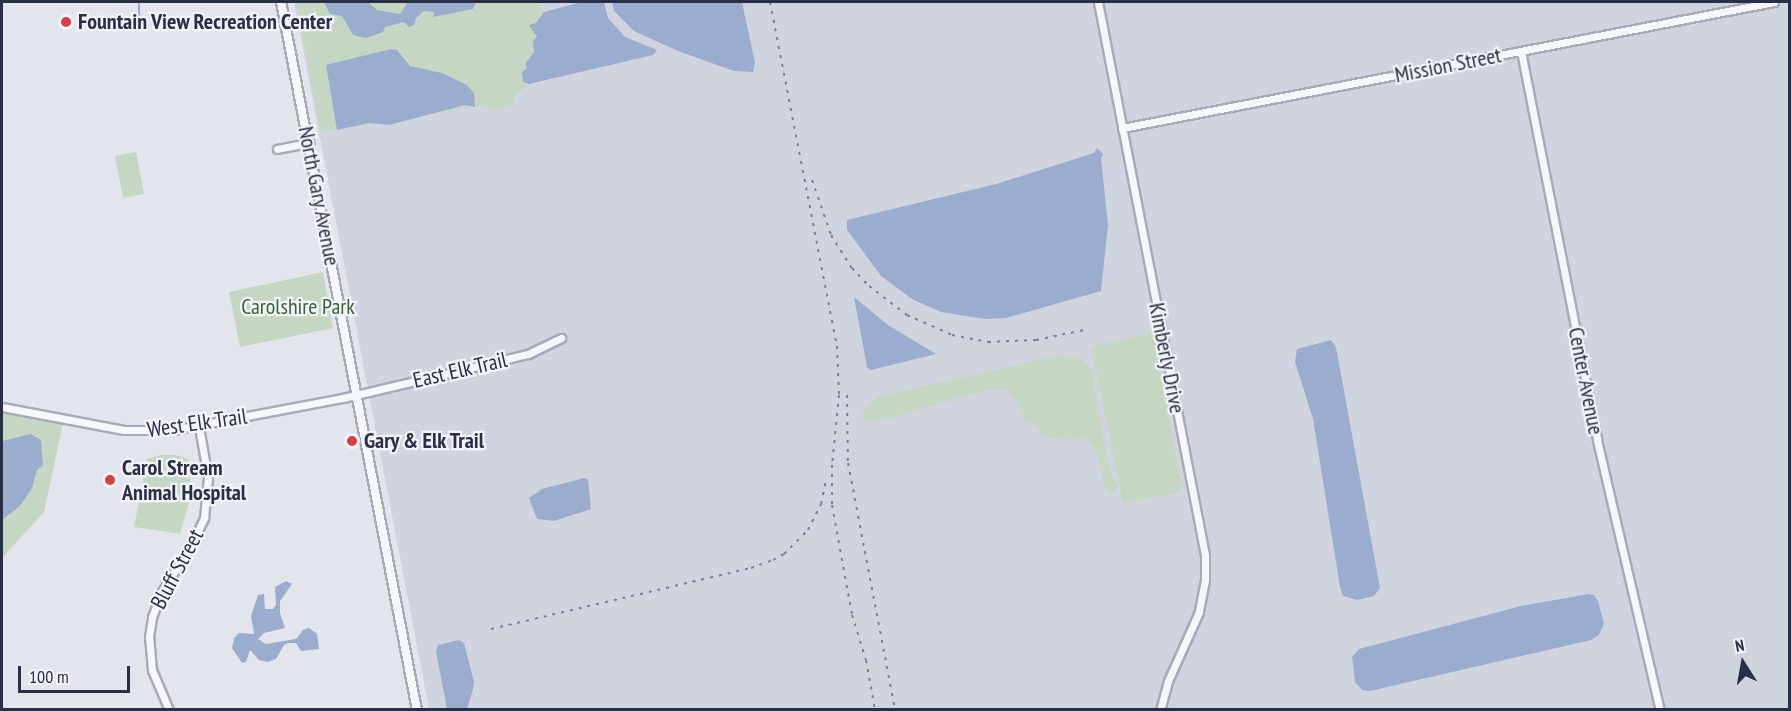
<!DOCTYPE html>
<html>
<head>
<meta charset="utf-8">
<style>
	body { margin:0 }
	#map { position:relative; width:1791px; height:711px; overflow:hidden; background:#e3e5ec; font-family:"PT Sans Narrow",sans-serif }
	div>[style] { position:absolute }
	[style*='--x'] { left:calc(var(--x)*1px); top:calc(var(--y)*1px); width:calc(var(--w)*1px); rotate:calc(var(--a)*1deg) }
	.built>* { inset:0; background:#d0d4de }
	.green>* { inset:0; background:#c5d7c3 }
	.water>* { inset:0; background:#9badcf }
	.stream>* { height:2px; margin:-1px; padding:0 1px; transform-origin:1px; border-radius:1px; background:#9badcf }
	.roads { filter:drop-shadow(2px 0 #a7abb7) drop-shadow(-2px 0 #a7abb7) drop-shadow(0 2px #a7abb7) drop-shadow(0 -2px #a7abb7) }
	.minor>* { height:7px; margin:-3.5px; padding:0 3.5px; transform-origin:3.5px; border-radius:3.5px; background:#f6f7fa }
	.tertiary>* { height:8px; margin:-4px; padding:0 4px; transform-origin:4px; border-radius:4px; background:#f6f7fa }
	.rail>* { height:2px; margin-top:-1px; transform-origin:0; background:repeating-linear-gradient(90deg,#7a8197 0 3px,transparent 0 9px) }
	.dots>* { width:16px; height:16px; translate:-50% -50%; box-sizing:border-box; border:3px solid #f3f4f9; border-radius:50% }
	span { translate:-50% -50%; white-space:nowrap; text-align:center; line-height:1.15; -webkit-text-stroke:4.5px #f3f4f9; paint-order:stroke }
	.poi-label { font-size:22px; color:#292f46; font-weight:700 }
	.left { translate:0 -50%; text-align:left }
	.street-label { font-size:22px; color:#292f46 }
	.park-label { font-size:22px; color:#376334 }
	.frame { position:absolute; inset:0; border:3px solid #292f46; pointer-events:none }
	.north { position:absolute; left:1713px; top:633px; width:60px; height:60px; -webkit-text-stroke:4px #f3f4f9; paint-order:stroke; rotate:349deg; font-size:16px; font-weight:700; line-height:24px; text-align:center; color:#292f46 }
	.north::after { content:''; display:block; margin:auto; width:21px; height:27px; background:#292f46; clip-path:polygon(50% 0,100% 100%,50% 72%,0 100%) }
	.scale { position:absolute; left:18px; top:666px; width:112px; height:27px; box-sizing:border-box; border:3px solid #292f46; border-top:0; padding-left:8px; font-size:18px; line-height:21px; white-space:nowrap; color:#292f46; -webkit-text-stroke:4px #f3f4f9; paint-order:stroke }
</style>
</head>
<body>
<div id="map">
	<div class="built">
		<div style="clip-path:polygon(294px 2px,1789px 2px,1789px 709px,429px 709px)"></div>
	</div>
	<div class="green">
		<div style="clip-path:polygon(296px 2px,538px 2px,544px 12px,529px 59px,529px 84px,517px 94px,511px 107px,497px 109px,479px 106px,321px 132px)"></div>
		<div style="clip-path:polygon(136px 152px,144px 194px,123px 198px,115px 156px)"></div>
		<div style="clip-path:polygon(323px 272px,333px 328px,240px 347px,229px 292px)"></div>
		<div style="clip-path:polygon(1153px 332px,1182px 488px,1176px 493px,1123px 503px,1091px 347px)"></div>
		<div style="clip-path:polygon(1056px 356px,1077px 357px,1084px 360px,1092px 371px,1108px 465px,1118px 488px,1111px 493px,1106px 492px,1097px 452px,1091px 443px,1085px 438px,1068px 440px,1042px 437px,1038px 426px,1024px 422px,1017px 402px,1008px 391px,993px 389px,978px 392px,890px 419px,865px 421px,862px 412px,876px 397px)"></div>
		<div style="clip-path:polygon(2px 409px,64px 419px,44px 512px,2px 558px)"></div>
		<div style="clip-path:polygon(161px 455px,175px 455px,188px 459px,190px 463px,190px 499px,180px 534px,134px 527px,147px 459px)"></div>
	</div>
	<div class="water">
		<div style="clip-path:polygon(324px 2px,368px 2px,377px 10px,400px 14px,408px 2px,476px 2px,473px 9px,433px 17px,434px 12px,424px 11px,416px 18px,414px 25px,409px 27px,404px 22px,385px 27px,383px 32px,366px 38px,353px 35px,342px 16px,330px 14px)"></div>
		<div style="clip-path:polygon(582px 2px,604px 3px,608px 18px,625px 37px,657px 50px,653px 55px,529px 84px,523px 82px,522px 72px,527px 68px,525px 64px,534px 52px,533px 41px,537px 37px,529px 25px,536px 23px,544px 12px)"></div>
		<div style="clip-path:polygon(612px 2px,742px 2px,755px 63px,753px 72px,734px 71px,678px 51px,634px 31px,614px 11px)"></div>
		<div style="clip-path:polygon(391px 49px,397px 50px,410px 66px,442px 73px,467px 85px,474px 93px,475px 107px,465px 105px,389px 125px,369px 123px,337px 130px,326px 65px)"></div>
		<div style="clip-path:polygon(1097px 148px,1103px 154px,1101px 158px,1108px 225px,1101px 291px,1006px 318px,985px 319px,941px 312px,912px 299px,881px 276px,847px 230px,847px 220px,996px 184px,1094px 153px)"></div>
		<div style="clip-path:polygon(854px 297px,888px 325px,936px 354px,871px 370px,867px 367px)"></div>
		<div style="clip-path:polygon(1331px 340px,1336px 347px,1380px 588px,1374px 596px,1357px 600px,1343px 596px,1340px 587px,1313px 419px,1295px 362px,1297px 349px)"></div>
		<div style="clip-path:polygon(31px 434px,41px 440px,43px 465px,37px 470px,32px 488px,20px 506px,2px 520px,2px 441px)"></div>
		<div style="clip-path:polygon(584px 478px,588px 480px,591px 509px,554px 521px,537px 519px,529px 498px,542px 489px)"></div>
		<div style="clip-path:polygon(286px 581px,292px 584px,280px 601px,280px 613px,285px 628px,264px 633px,258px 639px,266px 644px,296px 639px,303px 630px,309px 628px,317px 634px,319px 649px,301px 651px,296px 643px,288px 643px,284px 645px,276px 659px,268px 662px,259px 660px,250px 650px,246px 662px,242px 663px,232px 648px,234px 638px,239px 633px,254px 634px,251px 616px,258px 595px,264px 594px,265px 609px,273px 609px,276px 605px,275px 587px)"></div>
		<div style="clip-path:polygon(1588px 594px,1594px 595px,1598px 601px,1604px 624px,1599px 635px,1591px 640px,1370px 691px,1362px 690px,1355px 682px,1352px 657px,1359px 649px,1521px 606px)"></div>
		<div style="clip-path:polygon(459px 640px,464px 643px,474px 682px,473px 689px,467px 709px,447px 709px,436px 652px,438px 645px)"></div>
	</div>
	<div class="stream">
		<div style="--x:125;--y:27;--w:16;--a:-30"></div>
		<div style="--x:139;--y:19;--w:17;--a:-90"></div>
	</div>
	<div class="roads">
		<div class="minor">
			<div style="--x:1098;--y:2;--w:563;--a:79.05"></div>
			<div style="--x:1205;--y:555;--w:25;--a:90"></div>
			<div style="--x:1205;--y:580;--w:33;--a:101"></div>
			<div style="--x:1199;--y:612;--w:76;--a:114.2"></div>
			<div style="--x:1168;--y:681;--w:30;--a:105"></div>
			<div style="--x:1521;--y:51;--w:396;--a:78.9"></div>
			<div style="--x:1597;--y:440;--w:277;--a:76.9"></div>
			<div style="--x:1122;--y:128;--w:664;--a:-10.94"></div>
			<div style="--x:277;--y:149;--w:33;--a:-11"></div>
			<div style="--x:2;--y:407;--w:124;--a:10.7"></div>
			<div style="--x:124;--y:430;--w:49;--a:0"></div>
			<div style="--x:173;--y:430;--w:173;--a:-10.7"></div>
			<div style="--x:343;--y:398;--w:117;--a:-13.3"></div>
			<div style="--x:457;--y:371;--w:73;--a:-13.5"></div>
			<div style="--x:528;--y:354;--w:37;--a:-26"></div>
			<div style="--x:169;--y:710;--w:43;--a:-113"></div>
			<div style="--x:152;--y:670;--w:33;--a:-95"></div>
			<div style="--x:149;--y:637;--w:20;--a:-81"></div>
			<div style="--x:152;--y:617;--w:26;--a:-69"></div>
			<div style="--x:161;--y:593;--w:59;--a:-58.2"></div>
			<div style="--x:192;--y:543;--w:28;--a:-64"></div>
			<div style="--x:204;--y:518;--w:40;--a:-84.3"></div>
			<div style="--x:208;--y:478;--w:52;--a:-100"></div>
		</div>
		<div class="tertiary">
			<div style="--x:281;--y:2;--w:721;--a:79.13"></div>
		</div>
	</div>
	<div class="rail">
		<div style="--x:770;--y:2;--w:350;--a:79"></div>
		<div style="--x:837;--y:346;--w:49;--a:87.7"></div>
		<div style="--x:839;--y:395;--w:70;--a:95.7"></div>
		<div style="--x:832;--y:465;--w:40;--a:90"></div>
		<div style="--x:832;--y:505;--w:112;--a:79.7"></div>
		<div style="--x:852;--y:615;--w:47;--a:72.7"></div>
		<div style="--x:866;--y:660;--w:51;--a:79.8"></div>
		<div style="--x:812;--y:180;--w:58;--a:70.9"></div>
		<div style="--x:831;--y:235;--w:39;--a:58"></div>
		<div style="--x:852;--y:268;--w:25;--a:47"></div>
		<div style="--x:869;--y:286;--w:48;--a:37.3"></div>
		<div style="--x:907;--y:315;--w:49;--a:24"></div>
		<div style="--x:952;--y:335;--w:37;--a:11"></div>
		<div style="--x:988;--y:342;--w:48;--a:-2.4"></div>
		<div style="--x:1036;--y:340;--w:49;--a:-11.8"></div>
		<div style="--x:847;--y:395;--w:68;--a:89.2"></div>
		<div style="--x:848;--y:463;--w:250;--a:79.2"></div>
		<div style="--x:491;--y:629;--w:267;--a:-13.2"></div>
		<div style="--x:751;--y:568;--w:23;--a:-20"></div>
		<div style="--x:773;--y:560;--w:13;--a:-29"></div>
		<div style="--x:784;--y:554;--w:34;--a:-45"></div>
		<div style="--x:808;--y:530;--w:29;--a:-63"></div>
		<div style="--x:821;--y:504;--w:24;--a:-78"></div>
	</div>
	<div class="dots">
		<div style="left:66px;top:22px;background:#db3e41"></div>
		<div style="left:352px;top:441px;background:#db3e41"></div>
		<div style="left:110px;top:480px;background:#db3e41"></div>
	</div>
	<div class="poi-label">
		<span class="left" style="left:78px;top:22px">Fountain View Recreation Center</span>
		<span class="left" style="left:364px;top:441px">Gary &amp; Elk Trail</span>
		<span class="left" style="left:122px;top:480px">Carol Stream<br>Animal Hospital</span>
	</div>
	<div class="street-label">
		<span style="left:1448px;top:65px;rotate:-11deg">Mission Street</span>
		<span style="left:319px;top:196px;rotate:79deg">North Gary Avenue</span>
		<span style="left:1167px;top:358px;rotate:79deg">Kimberly Drive</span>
		<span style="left:460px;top:370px;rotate:-13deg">East Elk Trail</span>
		<span style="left:1586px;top:381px;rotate:79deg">Center Avenue</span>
		<span style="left:197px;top:423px;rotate:-8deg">West Elk Trail</span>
		<span style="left:177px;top:569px;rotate:-62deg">Bluff Street</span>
	</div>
	<div class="park-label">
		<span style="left:298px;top:307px">Carolshire Park</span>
	</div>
	<div class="frame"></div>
	<div class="north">N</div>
	<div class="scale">100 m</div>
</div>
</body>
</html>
